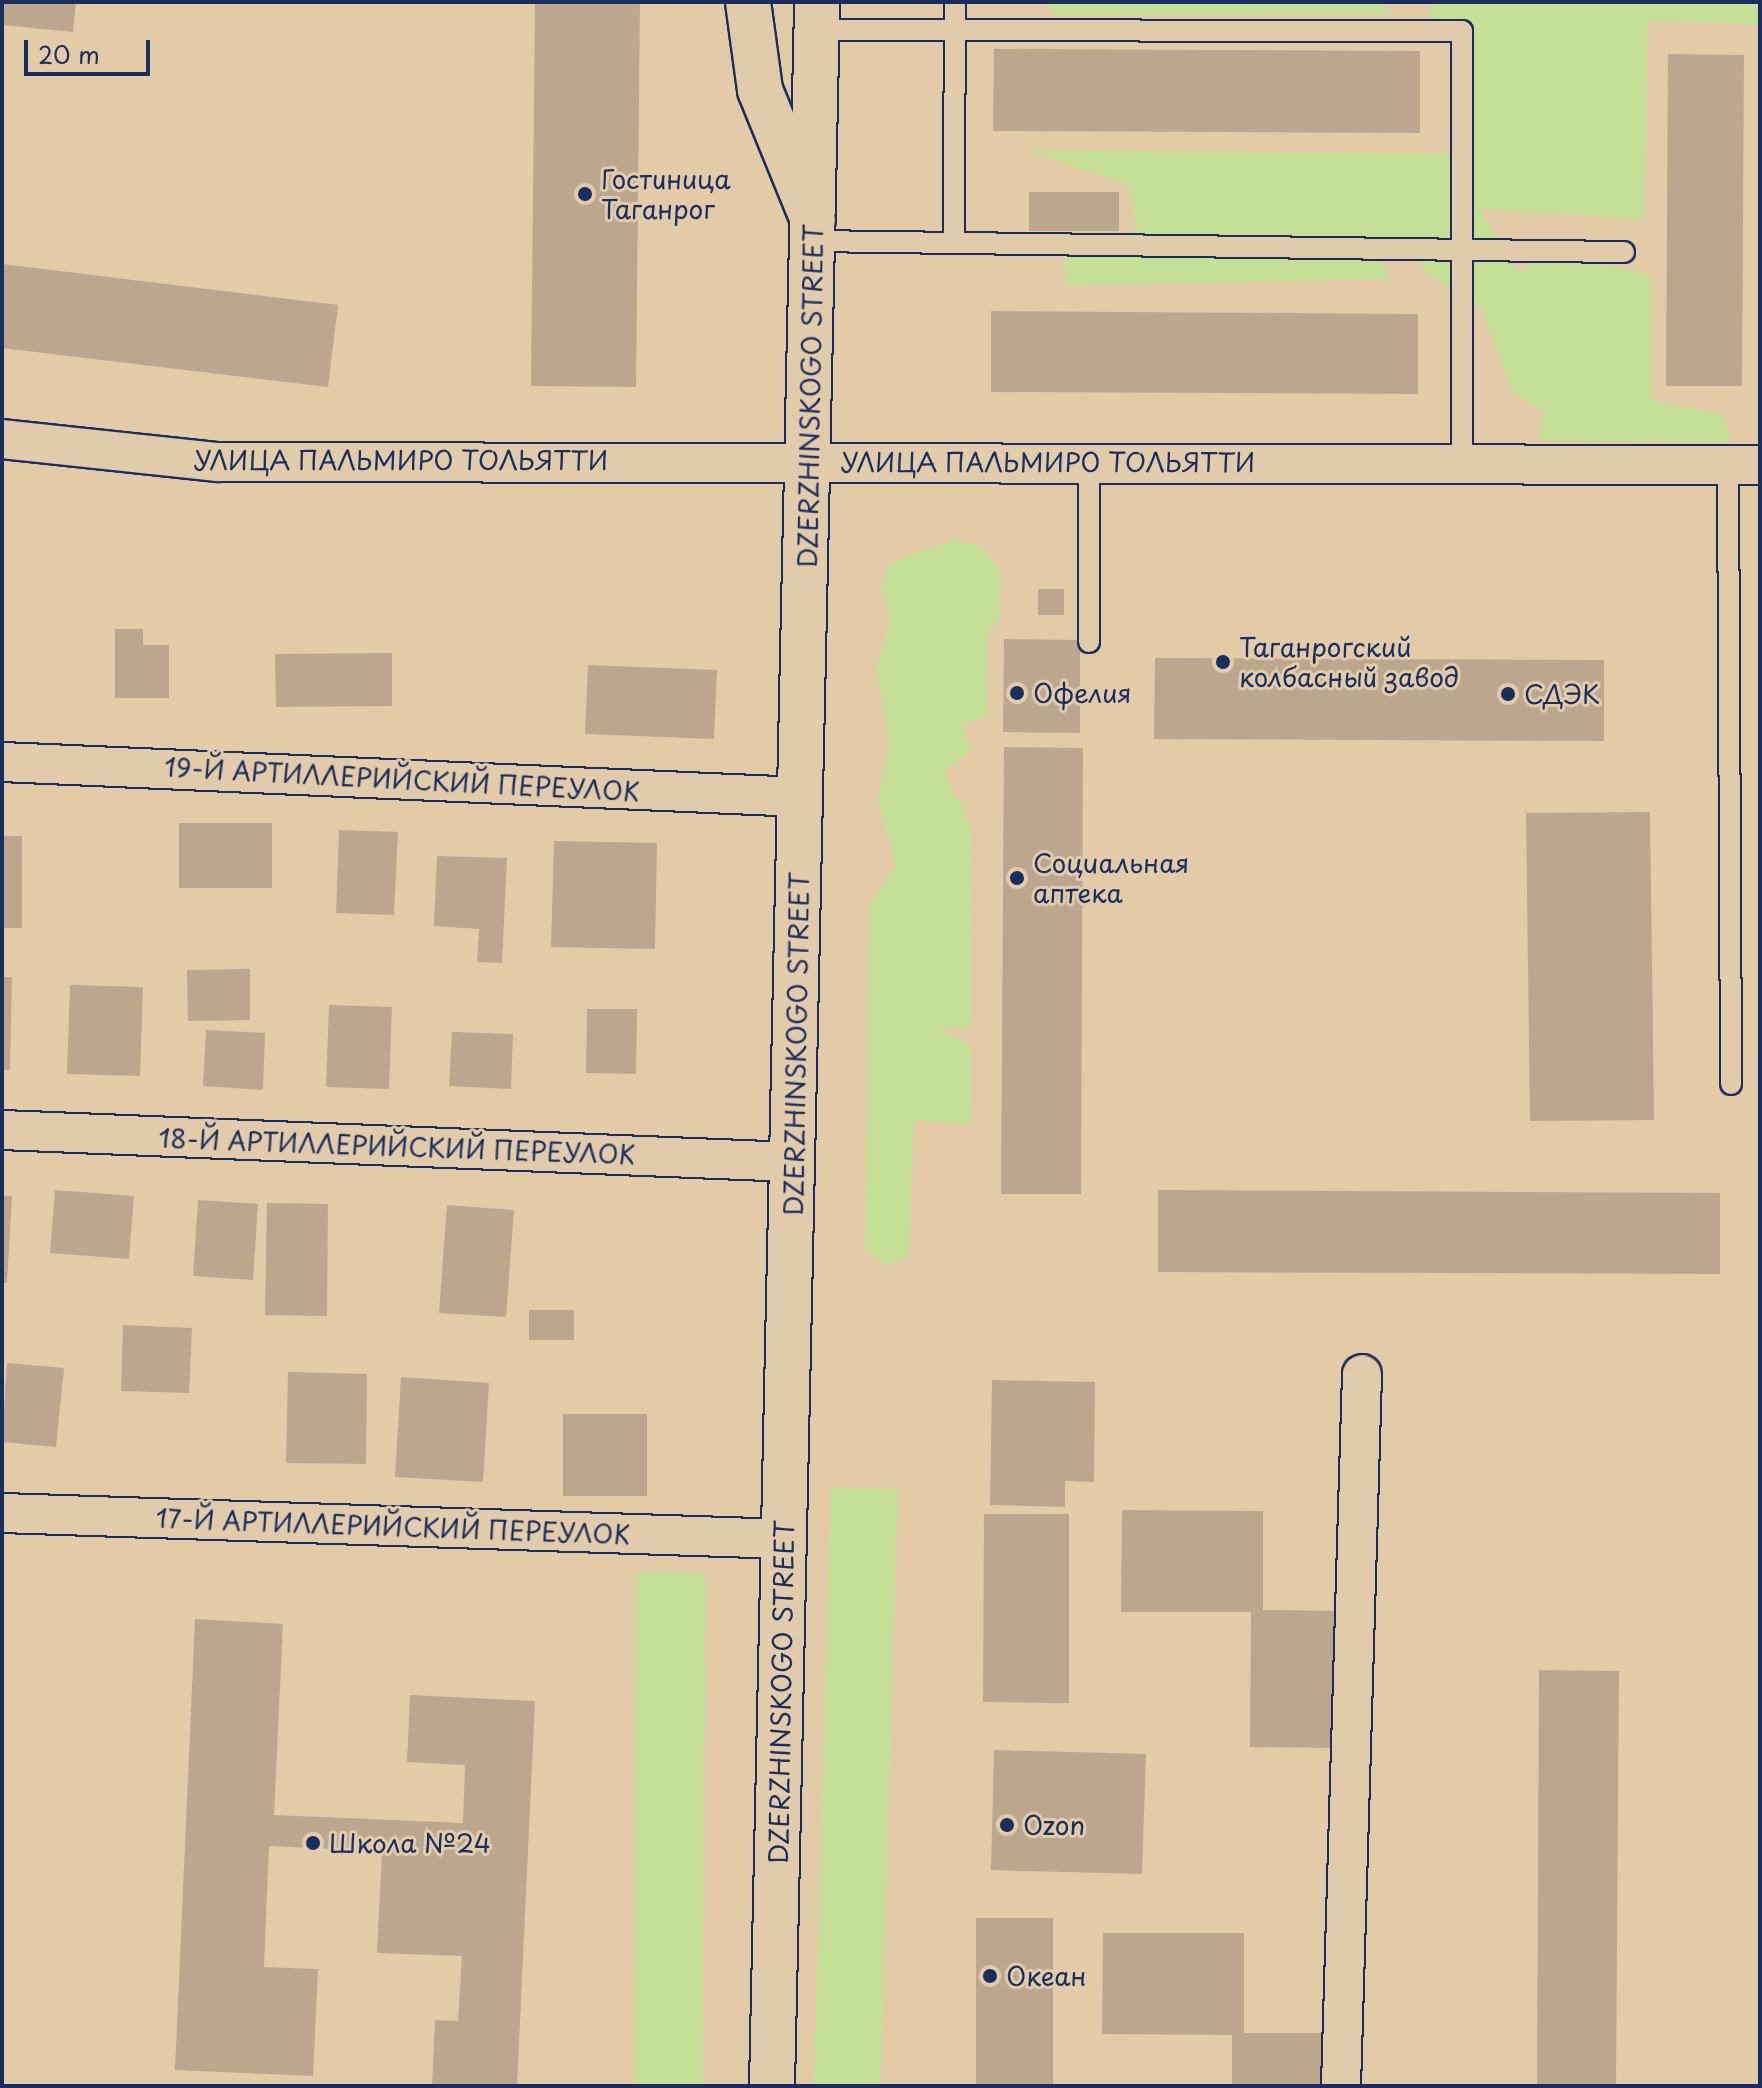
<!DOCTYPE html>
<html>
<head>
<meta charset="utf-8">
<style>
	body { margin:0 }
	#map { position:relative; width:1762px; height:2088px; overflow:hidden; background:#e3cba8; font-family:"Playpen Sans",sans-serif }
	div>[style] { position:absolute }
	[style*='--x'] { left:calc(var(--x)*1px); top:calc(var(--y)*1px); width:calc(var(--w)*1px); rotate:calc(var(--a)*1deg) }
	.green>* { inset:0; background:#c5df96 }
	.building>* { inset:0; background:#bca78e }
	.roads { filter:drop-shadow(2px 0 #1b2f5e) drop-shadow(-2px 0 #1b2f5e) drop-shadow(0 2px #1b2f5e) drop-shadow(0 -2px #1b2f5e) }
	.service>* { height:20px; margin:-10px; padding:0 10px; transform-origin:10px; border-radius:10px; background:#e2cbab }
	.minor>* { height:38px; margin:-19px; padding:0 19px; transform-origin:19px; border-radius:19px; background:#e2cbab }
	.tertiary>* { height:44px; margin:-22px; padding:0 22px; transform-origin:22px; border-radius:22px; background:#e2cbab }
	.secondary>* { height:44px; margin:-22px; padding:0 22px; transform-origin:22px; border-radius:22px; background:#e2cbab }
	.dots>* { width:22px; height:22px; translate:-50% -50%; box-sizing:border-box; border:4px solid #e2cbab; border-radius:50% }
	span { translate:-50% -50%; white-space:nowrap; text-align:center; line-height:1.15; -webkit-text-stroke:6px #e2cbab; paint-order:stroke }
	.poi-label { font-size:26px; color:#1b2f5e }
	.left { translate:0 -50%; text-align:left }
	.street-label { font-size:26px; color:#1b2f5e }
	.frame { position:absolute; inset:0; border:4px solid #1b2f5e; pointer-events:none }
	.scale { position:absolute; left:24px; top:40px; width:126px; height:36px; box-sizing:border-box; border:4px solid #1b2f5e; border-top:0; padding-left:10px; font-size:24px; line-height:28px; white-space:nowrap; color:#1b2f5e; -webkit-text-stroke:6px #e2cbab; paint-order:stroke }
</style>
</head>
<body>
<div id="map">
	<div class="green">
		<div style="clip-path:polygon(1048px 2px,1381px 2px,1392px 14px,1052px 15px)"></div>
		<div style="clip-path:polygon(1433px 2px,1760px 2px,1760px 25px,1648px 20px,1645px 220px,1479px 208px,1519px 273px,1544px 252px,1651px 275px,1652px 400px,1724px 415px,1731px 442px,1538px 440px,1544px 412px,1512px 392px,1481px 307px,1428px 274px,1410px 247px,1369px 238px,1390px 279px,1068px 286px,1063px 252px,1137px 231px,1129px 186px,1028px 150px,1457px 153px,1458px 46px,1427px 11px)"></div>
		<div style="clip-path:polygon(953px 540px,981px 546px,1001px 569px,1000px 615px,987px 636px,987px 716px,961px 724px,972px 748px,944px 772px,971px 824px,970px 1029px,937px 1028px,970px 1045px,971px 1124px,914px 1121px,909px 1256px,886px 1265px,865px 1249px,869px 907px,896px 864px,878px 801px,889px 742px,877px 670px,890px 619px,881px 587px,887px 568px,903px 557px)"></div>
		<div style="clip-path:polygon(831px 1487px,898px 1489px,880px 2086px,814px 2086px)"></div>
		<div style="clip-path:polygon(636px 1572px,705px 1572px,703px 2086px,634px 2086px)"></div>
	</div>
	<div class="building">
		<div style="clip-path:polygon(2px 2px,76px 2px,73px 32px,2px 25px)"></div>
		<div style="clip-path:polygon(535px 2px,640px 2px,636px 387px,531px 386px)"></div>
		<div style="clip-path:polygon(994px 49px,1420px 51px,1420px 133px,993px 131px)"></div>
		<div style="clip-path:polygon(1668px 54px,1744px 55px,1742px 386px,1666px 386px)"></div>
		<div style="clip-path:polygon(1029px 192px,1119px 192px,1119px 231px,1029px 231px)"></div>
		<div style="clip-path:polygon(2px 264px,338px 305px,328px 387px,2px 348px)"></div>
		<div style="clip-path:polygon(991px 311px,1418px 314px,1418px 394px,991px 392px)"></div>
		<div style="clip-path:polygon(1038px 589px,1064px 589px,1064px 615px,1038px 615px)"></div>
		<div style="clip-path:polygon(115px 629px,143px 629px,143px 645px,169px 645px,169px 698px,115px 698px)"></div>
		<div style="clip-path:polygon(1004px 639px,1080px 640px,1080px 733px,1003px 732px)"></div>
		<div style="clip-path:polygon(392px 653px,392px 706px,276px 707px,275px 654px)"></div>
		<div style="clip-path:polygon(1155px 658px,1604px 660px,1604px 741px,1154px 739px)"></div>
		<div style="clip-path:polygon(588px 665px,717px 670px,714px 739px,585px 734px)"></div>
		<div style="clip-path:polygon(1004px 747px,1083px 748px,1081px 1194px,1001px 1194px)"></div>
		<div style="clip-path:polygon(1650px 812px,1654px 1120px,1530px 1121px,1526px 813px)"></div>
		<div style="clip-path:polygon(179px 823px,272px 823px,272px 888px,179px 888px)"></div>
		<div style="clip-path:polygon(339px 830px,398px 832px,394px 915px,336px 913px)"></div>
		<div style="clip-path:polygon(2px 836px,22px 836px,22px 928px,2px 928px)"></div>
		<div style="clip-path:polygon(554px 841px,657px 843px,655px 949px,551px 947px)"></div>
		<div style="clip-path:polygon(437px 856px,507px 858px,502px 963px,477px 962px,479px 929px,434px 926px)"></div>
		<div style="clip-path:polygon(250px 969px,250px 1020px,188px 1021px,187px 970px)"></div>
		<div style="clip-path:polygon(2px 977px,12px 977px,10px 1070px,2px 1070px)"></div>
		<div style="clip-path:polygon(70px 985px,143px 987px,140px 1076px,67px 1074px)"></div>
		<div style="clip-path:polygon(329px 1005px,392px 1007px,389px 1089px,326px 1087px)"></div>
		<div style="clip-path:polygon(587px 1009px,637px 1009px,636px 1074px,586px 1073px)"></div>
		<div style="clip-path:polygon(206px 1030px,265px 1033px,263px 1090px,203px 1086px)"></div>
		<div style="clip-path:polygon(452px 1032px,513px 1034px,511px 1089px,449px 1086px)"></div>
		<div style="clip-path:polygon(55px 1190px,134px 1196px,129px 1259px,50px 1253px)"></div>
		<div style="clip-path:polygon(1158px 1190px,1720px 1193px,1720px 1274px,1158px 1272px)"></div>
		<div style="clip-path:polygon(2px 1196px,12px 1196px,7px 1283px,2px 1283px)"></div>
		<div style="clip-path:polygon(198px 1200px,258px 1204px,253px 1280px,193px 1276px)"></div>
		<div style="clip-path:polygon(267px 1203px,328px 1204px,327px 1316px,265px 1315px)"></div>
		<div style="clip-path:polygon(447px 1205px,514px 1210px,506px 1317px,439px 1313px)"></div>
		<div style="clip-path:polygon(529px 1310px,574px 1310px,574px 1340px,529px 1340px)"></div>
		<div style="clip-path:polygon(123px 1325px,192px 1328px,189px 1393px,121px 1391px)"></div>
		<div style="clip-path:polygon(7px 1363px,64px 1368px,56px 1447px,2px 1442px)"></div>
		<div style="clip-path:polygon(288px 1372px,367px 1374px,366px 1464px,286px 1463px)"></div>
		<div style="clip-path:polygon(401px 1377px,489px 1383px,483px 1482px,395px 1477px)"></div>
		<div style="clip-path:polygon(992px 1380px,1095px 1382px,1094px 1482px,1065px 1481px,1065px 1507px,990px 1505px)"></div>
		<div style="clip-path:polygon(563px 1414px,647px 1414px,647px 1496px,563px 1496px)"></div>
		<div style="clip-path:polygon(1122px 1510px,1263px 1511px,1263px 1610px,1343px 1611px,1342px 1748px,1250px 1747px,1251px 1612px,1121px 1612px)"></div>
		<div style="clip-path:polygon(984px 1514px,1069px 1514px,1069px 1703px,983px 1702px)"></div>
		<div style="clip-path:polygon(195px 1619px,283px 1624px,274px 1815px,463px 1823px,465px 1765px,407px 1762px,410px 1695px,535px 1701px,517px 2086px,432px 2086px,435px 2020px,458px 2021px,462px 1956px,377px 1953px,382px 1851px,269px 1846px,264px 1967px,318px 1969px,313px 2076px,175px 2070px)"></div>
		<div style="clip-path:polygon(1539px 1670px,1619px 1671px,1616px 2086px,1537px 2086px)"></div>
		<div style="clip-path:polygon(994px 1750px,1146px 1754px,1142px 1874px,991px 1870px)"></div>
		<div style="clip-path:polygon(976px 1918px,1053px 1918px,1053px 2086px,976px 2086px)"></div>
		<div style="clip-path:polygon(1103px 1933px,1244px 1933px,1244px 2033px,1324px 2033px,1324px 2086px,1232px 2086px,1232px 2035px,1102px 2034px)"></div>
	</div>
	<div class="roads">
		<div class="service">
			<div style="--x:816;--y:30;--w:646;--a:0.09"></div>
			<div style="--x:1462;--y:31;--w:433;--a:90"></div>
			<div style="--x:812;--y:241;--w:812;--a:0.78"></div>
			<div style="--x:954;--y:243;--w:241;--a:-89.8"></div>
			<div style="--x:1089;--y:462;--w:180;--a:90"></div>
			<div style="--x:1728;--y:465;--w:619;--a:89.72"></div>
		</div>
		<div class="minor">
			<div style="--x:2;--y:439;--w:217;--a:6.1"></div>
			<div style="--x:218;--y:462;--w:1542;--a:0.11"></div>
			<div style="--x:2;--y:762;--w:800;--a:2.51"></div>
			<div style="--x:2;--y:1130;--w:792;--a:2.32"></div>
			<div style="--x:2;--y:1513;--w:782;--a:1.9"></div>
			<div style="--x:1341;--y:2086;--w:712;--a:-88.31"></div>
		</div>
		<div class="tertiary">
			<div style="--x:748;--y:2;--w:89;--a:82.2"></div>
			<div style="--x:760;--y:90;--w:140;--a:67.8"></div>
		</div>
		<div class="secondary">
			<div style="--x:772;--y:2086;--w:2084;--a:-88.76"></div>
		</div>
	</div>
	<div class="dots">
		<div style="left:585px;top:194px;background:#1b2f5e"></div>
		<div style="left:1223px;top:662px;background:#1b2f5e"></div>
		<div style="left:1017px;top:693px;background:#1b2f5e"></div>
		<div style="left:1508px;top:694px;background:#1b2f5e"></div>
		<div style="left:1017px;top:878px;background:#1b2f5e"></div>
		<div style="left:1007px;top:1825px;background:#1b2f5e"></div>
		<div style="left:313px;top:1843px;background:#1b2f5e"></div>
		<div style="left:990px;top:1976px;background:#1b2f5e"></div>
	</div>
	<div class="poi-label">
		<span class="left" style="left:601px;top:194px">Гостиница<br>Таганрог</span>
		<span class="left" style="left:1239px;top:662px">Таганрогский<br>колбасный завод</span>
		<span class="left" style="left:1033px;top:693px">Офелия</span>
		<span class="left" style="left:1524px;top:694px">СДЭК</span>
		<span class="left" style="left:1033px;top:878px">Социальная<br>аптека</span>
		<span class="left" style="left:1023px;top:1825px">Ozon</span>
		<span class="left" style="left:329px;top:1843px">Школа №24</span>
		<span class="left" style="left:1006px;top:1976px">Океан</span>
	</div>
	<div class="street-label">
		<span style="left:810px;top:396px;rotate:-89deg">DZERZHINSKOGO STREET</span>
		<span style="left:401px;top:460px">УЛИЦА ПАЛЬМИРО ТОЛЬЯТТИ</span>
		<span style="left:1048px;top:462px">УЛИЦА ПАЛЬМИРО ТОЛЬЯТТИ</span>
		<span style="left:402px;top:779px;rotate:3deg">19-Й АРТИЛЛЕРИЙСКИЙ ПЕРЕУЛОК</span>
		<span style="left:796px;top:1044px;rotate:-89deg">DZERZHINSKOGO STREET</span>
		<span style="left:397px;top:1146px;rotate:2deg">18-Й АРТИЛЛЕРИЙСКИЙ ПЕРЕУЛОК</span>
		<span style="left:393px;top:1526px;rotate:2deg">17-Й АРТИЛЛЕРИЙСКИЙ ПЕРЕУЛОК</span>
		<span style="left:781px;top:1692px;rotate:-89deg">DZERZHINSKOGO STREET</span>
	</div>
	<div class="frame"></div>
	<div class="scale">20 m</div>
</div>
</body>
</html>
